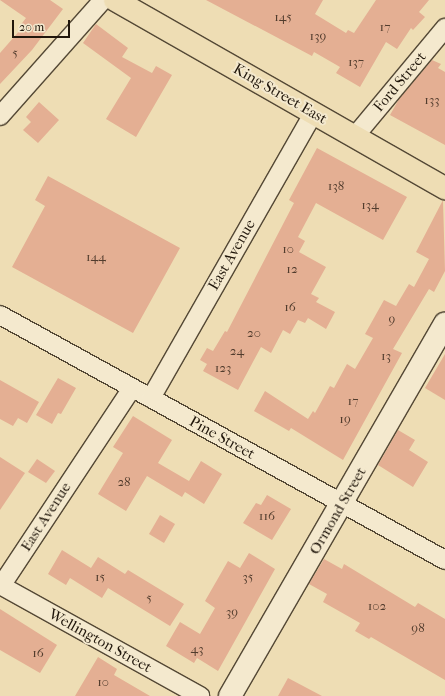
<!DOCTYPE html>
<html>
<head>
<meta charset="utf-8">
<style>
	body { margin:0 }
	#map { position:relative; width:445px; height:696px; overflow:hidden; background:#eeddb4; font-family:"IM FELL French Canon",serif }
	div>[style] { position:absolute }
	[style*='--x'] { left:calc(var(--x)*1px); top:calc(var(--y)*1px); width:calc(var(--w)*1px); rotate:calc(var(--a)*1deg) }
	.building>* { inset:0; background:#e4af93 }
	.roads { filter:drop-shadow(1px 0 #544835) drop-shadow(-1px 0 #544835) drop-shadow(0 1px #544835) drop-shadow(0 -1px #544835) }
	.minor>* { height:18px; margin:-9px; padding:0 9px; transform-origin:9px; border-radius:9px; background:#f4e9ce }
	.tertiary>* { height:22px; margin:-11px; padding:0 11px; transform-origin:11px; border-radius:11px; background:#f4e9ce }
	.primary>* { height:22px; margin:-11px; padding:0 11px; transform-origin:11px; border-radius:11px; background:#eeddb4 }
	span { translate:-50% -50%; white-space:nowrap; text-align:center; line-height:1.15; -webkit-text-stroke:4px #f4e9ce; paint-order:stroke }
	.number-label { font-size:13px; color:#513c2d }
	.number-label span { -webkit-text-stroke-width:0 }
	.street-label { font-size:15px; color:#20160b }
	.scale { position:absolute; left:12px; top:20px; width:58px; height:18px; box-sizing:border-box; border:2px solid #20160b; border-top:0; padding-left:5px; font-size:12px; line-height:14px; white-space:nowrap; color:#20160b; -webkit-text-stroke:3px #f4e9ce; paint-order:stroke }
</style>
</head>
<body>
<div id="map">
	<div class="building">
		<div style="clip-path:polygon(0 0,50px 0,63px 9px,32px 50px,0 84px,0 53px,21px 29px,19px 27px,26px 18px)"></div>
		<div style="clip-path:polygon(206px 0,323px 0,315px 14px,346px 33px,348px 30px,354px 33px,376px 0,429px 0,419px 12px,425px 17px,413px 30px,411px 28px,397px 49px,386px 42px,360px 87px,336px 73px,340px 67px,314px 52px,312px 56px)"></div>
		<div style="clip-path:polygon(96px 24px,128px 48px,122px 57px,152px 73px,156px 66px,172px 75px,136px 137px,106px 119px,131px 78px,83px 43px)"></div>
		<div style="clip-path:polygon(432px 60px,441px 64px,438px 68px,445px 72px,445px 145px,390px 115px,399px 99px)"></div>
		<div style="clip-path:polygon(39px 102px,59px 120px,38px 143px,23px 130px,31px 122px,26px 117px)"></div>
		<div style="clip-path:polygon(317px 148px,407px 197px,383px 240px,316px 203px,298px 237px,305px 241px,299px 252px,326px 267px,311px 294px,319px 298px,316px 302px,335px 312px,326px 329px,308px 318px,305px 323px,298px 320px,290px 334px,283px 330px,271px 353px,261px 347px,238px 390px,203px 371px,207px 364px,200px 360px,207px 348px,213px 351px,225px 331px,227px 332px,294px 203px,289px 200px)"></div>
		<div style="clip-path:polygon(48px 176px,180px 248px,133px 333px,12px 267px,45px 206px,35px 200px)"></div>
		<div style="clip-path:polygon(443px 200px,445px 271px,434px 292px,429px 289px,393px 349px,402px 353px,343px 460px,291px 428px,289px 431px,254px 411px,265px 391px,308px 419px,313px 411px,315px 413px,330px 386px,334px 388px,347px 364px,355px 369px,373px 338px,365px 334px,384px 300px,396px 306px,409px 284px,414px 287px,429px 259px,416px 252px)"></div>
		<div style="clip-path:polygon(445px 354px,445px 400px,425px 388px)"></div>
		<div style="clip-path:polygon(58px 378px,76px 388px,61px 414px,58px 413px,52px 424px,36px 415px)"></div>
		<div style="clip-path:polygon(0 380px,39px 402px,27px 423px,18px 418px,13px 426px,0 419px)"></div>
		<div style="clip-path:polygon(133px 416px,172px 440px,158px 463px,189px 481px,201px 461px,222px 474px,204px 504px,185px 492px,182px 497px,147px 476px,126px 511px,98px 494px,123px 453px,113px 447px)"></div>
		<div style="clip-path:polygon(398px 430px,415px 440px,409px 450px,428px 462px,413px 487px,378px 465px)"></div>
		<div style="clip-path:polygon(0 457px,25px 473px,0 510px)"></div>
		<div style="clip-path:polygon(37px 459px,55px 471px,46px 483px,28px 472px)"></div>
		<div style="clip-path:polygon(267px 495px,291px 509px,272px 540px,243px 523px,256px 503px,261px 505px)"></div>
		<div style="clip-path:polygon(160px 515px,175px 524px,164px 543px,149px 534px)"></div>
		<div style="clip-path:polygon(62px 550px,91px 568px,98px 557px,125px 574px,128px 570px,184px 604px,170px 626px,108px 588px,102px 598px,70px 578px,66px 585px,48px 574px)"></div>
		<div style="clip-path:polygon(249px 553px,275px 569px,218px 671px,197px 658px,194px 663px,166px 646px,180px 622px,200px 634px,215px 608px,205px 601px,228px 561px,240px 568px)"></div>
		<div style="clip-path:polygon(324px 559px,342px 569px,344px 564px,415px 607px,418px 603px,445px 619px,445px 680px,371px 637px,369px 639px,355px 631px,360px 623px,323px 602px,327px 594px,309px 584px)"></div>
		<div style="clip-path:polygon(0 609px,57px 645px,40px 673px,0 650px)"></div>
		<div style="clip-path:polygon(98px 657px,117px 669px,114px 675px,150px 696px,75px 696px)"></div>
		<div style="clip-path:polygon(288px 678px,322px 696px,278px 696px)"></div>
	</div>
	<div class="roads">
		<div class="minor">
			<div style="--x:0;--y:116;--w:155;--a:-48.4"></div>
			<div style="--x:355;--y:136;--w:141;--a:-50.2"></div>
			<div style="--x:0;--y:315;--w:508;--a:28.84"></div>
			<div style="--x:151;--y:398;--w:329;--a:-60.3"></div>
			<div style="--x:0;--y:585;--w:229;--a:29"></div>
			<div style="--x:1;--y:586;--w:237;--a:-56.5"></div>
		</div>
		<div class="tertiary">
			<div style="--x:230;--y:696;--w:430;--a:-60"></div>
		</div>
		<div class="primary">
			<div style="--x:115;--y:0;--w:380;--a:29.7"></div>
		</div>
	</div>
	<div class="number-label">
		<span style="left:283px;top:17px">145</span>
		<span style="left:385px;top:27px">17</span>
		<span style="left:318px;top:36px">139</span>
		<span style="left:15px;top:53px">5</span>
		<span style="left:356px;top:62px">137</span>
		<span style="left:432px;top:100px">133</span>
		<span style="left:336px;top:186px">138</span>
		<span style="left:370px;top:205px">134</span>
		<span style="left:288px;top:249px">10</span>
		<span style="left:96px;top:257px">144</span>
		<span style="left:292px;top:269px">12</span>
		<span style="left:290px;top:307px">16</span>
		<span style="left:392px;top:319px">9</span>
		<span style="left:254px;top:333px">20</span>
		<span style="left:237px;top:351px">24</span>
		<span style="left:386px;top:356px">13</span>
		<span style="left:223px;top:368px">123</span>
		<span style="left:353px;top:401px">17</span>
		<span style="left:345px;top:419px">19</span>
		<span style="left:124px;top:482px">28</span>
		<span style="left:267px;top:516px">116</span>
		<span style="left:100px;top:577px">15</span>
		<span style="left:248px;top:577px">35</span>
		<span style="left:149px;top:598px">5</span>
		<span style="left:377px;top:606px">102</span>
		<span style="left:232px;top:612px">39</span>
		<span style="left:418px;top:628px">98</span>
		<span style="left:197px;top:649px">43</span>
		<span style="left:38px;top:653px">16</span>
		<span style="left:103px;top:682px">10</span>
	</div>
	<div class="street-label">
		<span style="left:400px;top:82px;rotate:-50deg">Ford Street</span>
		<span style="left:280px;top:94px;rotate:30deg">King Street East</span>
		<span style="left:232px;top:255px;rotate:-60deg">East Avenue</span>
		<span style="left:222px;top:438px;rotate:29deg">Pine Street</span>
		<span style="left:338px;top:511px;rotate:-60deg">Ormond Street</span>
		<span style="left:46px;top:517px;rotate:-57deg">East Avenue</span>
		<span style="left:100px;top:641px;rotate:29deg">Wellington Street</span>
	</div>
	<div class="scale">20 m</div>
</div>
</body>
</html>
